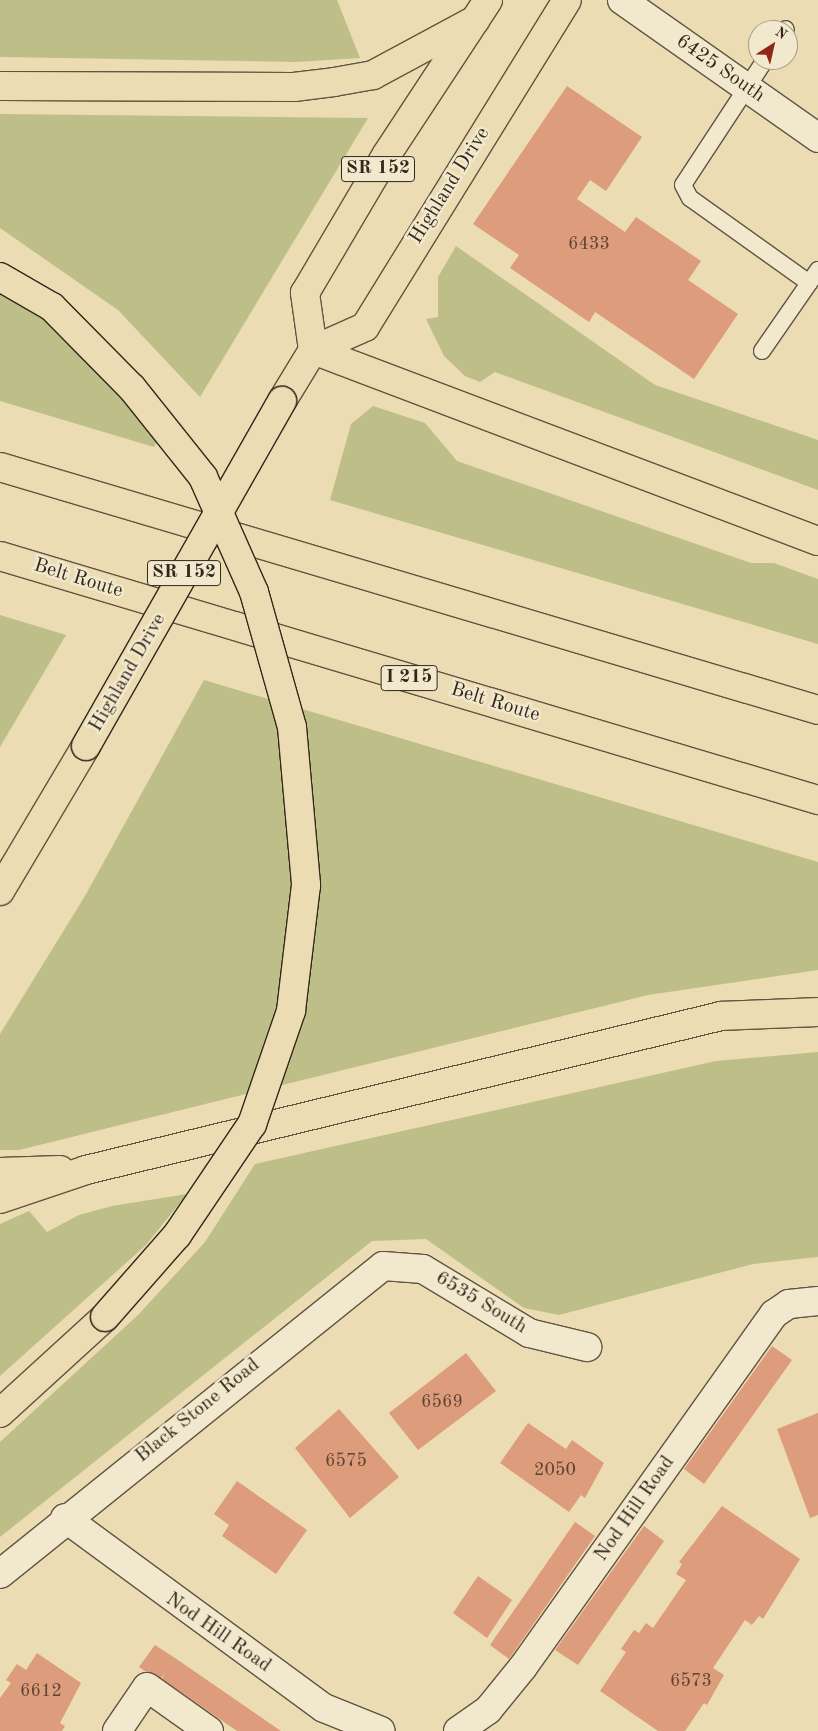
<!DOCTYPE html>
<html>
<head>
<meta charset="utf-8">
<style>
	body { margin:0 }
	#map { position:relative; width:818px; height:1731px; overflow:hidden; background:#ebdcb3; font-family:"Old Standard TT",serif }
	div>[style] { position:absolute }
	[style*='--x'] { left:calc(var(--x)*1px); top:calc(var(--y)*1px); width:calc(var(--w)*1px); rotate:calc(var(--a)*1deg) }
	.green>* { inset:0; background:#bebe88 }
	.building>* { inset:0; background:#dd9c7b }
	.roads { filter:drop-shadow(1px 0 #615441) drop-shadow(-1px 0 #615441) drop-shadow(0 1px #615441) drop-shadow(0 -1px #615441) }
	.lane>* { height:16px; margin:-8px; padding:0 8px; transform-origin:8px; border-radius:8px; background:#f2e8ce }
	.street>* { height:28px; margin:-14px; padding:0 14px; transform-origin:14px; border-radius:14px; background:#f2e8ce }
	.primary>* { height:28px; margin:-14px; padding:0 14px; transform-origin:14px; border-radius:14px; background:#ebdcb3 }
	.highway>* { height:28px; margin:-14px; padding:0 14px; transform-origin:14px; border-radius:14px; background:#ebdcb3 }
	.bridges { filter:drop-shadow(1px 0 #33271b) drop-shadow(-1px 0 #33271b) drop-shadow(0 1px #33271b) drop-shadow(0 -1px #33271b) }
	.primary-bridge>* { height:28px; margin:-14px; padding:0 14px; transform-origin:14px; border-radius:14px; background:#ebdcb3 }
	.highway-bridge>* { height:28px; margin:-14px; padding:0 14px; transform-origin:14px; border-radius:14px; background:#ebdcb3 }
	span { translate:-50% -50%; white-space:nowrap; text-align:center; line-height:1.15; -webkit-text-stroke:5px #f2e8ce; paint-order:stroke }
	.number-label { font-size:18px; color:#5e4433 }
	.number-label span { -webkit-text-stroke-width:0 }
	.shield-label span { padding:1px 4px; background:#f2e8ce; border:1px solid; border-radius:4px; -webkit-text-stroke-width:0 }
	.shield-label { font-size:19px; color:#33271b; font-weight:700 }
	.street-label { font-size:20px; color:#33271b }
	.north { position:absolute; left:748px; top:20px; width:50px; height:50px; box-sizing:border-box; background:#f2e8ce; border:1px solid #a69b86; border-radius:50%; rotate:35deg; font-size:14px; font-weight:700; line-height:20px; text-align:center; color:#33271b }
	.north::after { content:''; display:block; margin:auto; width:18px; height:22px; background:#8f2418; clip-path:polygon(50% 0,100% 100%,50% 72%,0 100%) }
</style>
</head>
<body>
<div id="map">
	<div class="green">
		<div style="clip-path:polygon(0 0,337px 0,360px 58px,296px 62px,0 57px)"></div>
		<div style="clip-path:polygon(0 114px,368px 118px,200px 397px,118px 310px,0 228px)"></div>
		<div style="clip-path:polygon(456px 246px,655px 385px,818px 440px,818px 490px,495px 372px,480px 382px,465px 376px,444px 356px,426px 319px,438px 317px,438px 277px)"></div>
		<div style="clip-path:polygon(0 275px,167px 425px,154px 447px,0 401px)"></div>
		<div style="clip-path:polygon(373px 406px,425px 423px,457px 461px,751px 563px,774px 563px,818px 579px,818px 644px,330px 500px,351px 424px)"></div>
		<div style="clip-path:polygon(0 615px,66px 635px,0 747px)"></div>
		<div style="clip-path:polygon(204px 680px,818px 862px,818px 970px,648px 995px,19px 1150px,0 1150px,0 1034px,85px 896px)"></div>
		<div style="clip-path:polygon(818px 1052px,818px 1257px,753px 1264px,559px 1315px,524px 1308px,426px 1239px,372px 1241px,0 1537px,0 1442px,139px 1314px,205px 1242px,255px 1164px,716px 1061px)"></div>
		<div style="clip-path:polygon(187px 1194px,146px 1245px,0 1376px,0 1224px,29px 1211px,47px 1232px,79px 1215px,112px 1206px)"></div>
	</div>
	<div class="building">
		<div style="clip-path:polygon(567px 86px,642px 137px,606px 191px,590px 180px,577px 199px,625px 232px,636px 217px,701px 261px,688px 280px,738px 314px,694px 379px,595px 312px,589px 322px,510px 268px,519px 255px,473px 224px)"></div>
		<div style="clip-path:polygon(772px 1346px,792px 1360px,704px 1484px,684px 1469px)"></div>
		<div style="clip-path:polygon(466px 1353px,496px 1391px,418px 1450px,389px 1413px)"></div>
		<div style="clip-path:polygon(339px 1409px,399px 1477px,350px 1518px,295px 1448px)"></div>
		<div style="clip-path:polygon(818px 1413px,818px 1515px,810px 1518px,777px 1429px)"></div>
		<div style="clip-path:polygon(528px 1423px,566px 1449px,572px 1440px,604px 1463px,585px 1498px,581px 1495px,569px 1512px,500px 1463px)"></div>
		<div style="clip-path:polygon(237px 1481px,307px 1530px,276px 1574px,222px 1536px,229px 1525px,214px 1514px)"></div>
		<div style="clip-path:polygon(722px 1506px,800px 1559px,763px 1619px,759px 1616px,752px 1625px,745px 1620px,713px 1668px,724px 1675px,707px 1705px,704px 1703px,685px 1731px,658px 1731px,600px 1691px,626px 1652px,621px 1649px,634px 1630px,639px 1633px,646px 1623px,653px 1628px,686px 1580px,676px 1574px,682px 1564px,679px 1562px)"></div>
		<div style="clip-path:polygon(575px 1522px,595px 1536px,509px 1659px,490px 1645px)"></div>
		<div style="clip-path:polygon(644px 1526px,664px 1541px,578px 1665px,555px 1650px)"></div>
		<div style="clip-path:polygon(478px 1576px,512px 1600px,487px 1638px,453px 1613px)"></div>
		<div style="clip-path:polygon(155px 1645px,175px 1658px,281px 1731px,237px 1731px,162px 1679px,165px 1673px,159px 1681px,139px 1667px)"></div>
		<div style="clip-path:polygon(37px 1653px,81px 1683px,60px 1723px,65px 1726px,62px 1731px,0 1731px,0 1698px,11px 1683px,6px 1680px,17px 1664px,26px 1670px)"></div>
	</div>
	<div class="roads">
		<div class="lane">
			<div style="--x:785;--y:30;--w:1;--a:-45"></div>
			<div style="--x:765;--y:60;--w:149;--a:123.3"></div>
			<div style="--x:683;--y:185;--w:15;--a:62"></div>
			<div style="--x:690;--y:198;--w:146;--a:35.5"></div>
			<div style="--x:809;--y:283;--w:16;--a:-55"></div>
			<div style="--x:762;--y:351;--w:83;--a:-55.3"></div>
		</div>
		<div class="street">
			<div style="--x:622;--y:0;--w:240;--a:35.1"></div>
			<div style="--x:65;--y:1518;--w:321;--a:36.3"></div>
			<div style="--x:324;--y:1708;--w:61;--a:22"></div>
			<div style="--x:0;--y:1574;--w:491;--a:-38.8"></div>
			<div style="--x:383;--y:1266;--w:40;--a:4.3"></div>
			<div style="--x:423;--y:1269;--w:124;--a:31.1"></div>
			<div style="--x:529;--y:1333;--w:60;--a:13.6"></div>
			<div style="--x:117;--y:1731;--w:53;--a:-55.7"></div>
			<div style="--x:147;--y:1687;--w:76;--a:35.4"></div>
			<div style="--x:458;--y:1731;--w:37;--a:-35"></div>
			<div style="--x:488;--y:1710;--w:55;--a:-50.9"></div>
			<div style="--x:523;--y:1667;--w:433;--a:-54.6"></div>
			<div style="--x:774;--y:1314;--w:18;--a:-34"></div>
			<div style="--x:789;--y:1304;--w:29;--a:-6"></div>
		</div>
		<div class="primary">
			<div style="--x:313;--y:350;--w:58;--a:-98"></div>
			<div style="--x:305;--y:293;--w:161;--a:-59.5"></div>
			<div style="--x:387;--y:154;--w:184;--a:-56.7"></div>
			<div style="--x:282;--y:401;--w:60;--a:-58.7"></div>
			<div style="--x:313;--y:350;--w:57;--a:-23.9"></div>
			<div style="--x:365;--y:327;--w:384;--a:-58.3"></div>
			<div style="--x:0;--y:891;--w:169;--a:-59.3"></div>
		</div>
		<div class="highway">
			<div style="--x:0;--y:86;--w:294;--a:0.2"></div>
			<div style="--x:294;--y:87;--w:40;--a:-7.1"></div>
			<div style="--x:334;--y:82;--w:40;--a:-10"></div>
			<div style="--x:373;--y:75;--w:116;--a:-28.3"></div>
			<div style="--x:313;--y:350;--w:540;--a:20.72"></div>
			<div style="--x:0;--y:467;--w:853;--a:16.54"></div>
			<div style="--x:0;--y:556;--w:854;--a:16.61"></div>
			<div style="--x:0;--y:1172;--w:60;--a:-1.9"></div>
			<div style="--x:0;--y:1199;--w:91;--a:-18.6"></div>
			<div style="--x:86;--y:1170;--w:653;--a:-13.63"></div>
			<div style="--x:721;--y:1016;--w:97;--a:-2.4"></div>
			<div style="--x:0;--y:1413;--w:142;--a:-42.4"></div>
		</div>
	</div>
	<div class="bridges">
		<div class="primary-bridge">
			<div style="--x:86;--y:746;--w:397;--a:-60.4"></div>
		</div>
		<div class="highway-bridge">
			<div style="--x:0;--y:277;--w:60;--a:30"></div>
			<div style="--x:52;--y:307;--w:114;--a:45.4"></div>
			<div style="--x:132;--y:388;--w:114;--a:51.4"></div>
			<div style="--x:203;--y:477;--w:126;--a:66.1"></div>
			<div style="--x:254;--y:592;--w:140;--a:74.3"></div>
			<div style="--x:292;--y:727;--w:159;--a:84.9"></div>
			<div style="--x:306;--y:885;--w:127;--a:96.8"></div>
			<div style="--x:291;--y:1011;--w:120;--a:109"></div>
			<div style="--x:252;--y:1124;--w:134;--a:124"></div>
			<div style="--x:177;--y:1235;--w:109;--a:131.3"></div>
		</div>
	</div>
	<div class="number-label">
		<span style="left:589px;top:244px">6433</span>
		<span style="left:442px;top:1402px">6569</span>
		<span style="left:346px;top:1461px">6575</span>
		<span style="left:555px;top:1470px">2050</span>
		<span style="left:691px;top:1681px">6573</span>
		<span style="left:41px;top:1691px">6612</span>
	</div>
	<div class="shield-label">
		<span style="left:378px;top:169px">SR 152</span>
		<span style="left:184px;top:573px">SR 152</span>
		<span style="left:409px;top:678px">I 215</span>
	</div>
	<div class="street-label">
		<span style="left:720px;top:69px;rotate:35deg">6425 South</span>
		<span style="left:450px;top:186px;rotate:-58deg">Highland Drive</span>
		<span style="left:78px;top:579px;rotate:17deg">Belt Route</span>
		<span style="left:128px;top:673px;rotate:-60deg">Highland Drive</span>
		<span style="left:495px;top:703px;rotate:17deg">Belt Route</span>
		<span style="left:481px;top:1303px;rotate:31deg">6535 South</span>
		<span style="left:198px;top:1411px;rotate:-39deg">Black Stone Road</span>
		<span style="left:635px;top:1509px;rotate:-55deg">Nod Hill Road</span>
		<span style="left:218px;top:1633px;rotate:35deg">Nod Hill Road</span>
	</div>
	<div class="north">N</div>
</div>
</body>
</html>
